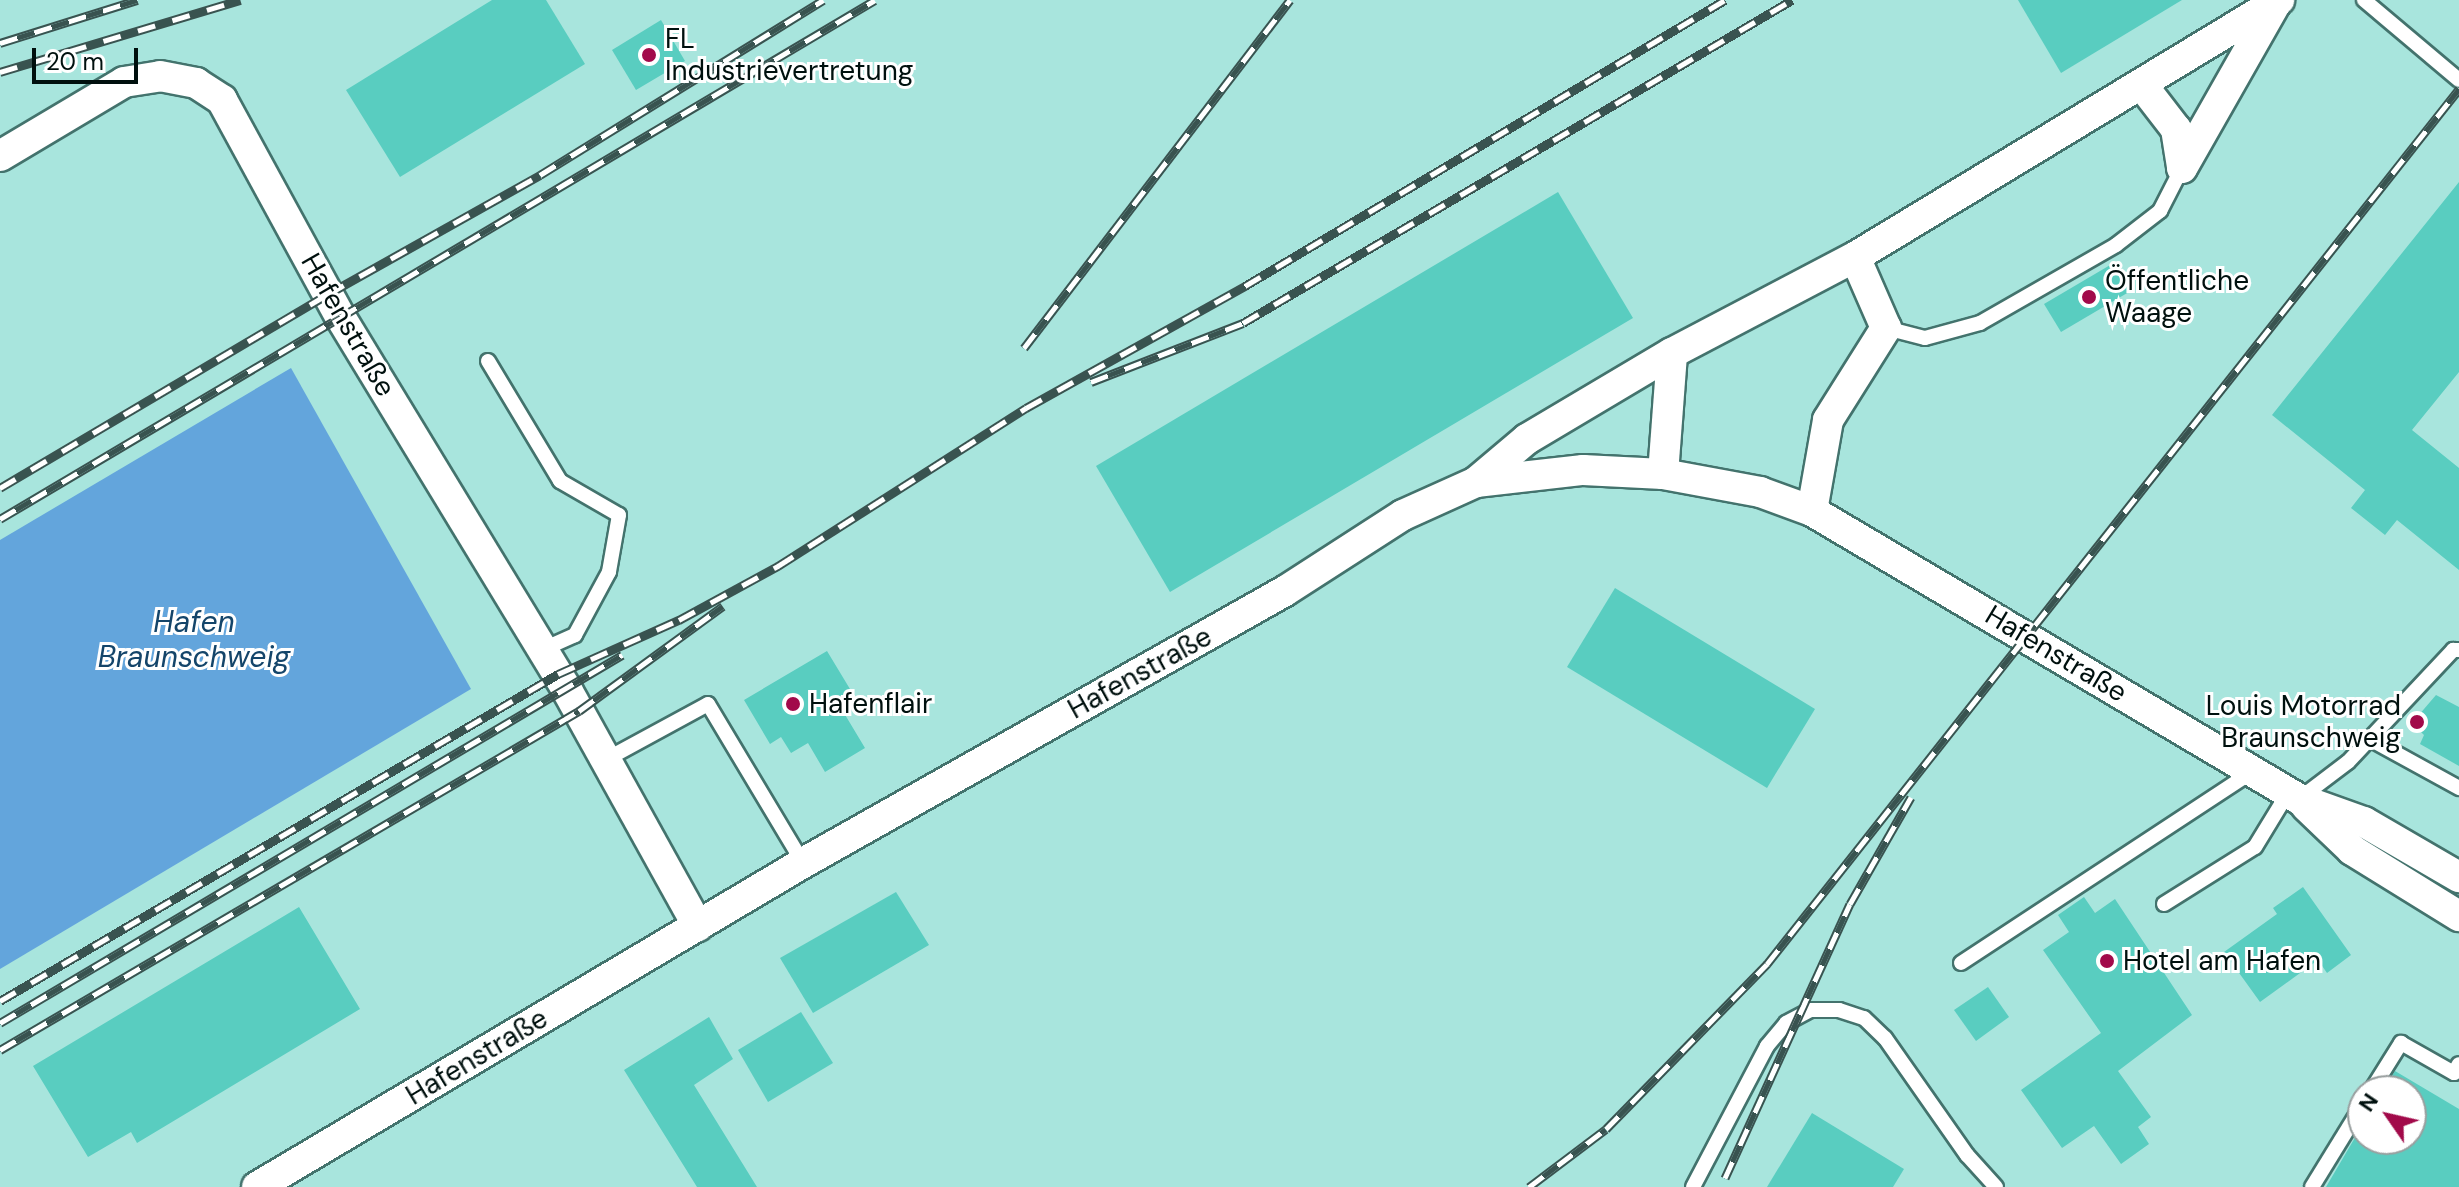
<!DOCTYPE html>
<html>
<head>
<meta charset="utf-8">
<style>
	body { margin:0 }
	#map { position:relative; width:2459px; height:1187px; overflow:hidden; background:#bcefe8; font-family:"DM Sans",sans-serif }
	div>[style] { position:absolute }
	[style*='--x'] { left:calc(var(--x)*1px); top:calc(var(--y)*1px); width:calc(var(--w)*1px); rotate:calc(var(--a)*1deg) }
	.built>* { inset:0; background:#a8e5dd }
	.water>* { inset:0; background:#63a5dc }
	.building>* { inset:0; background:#59cdc0 }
	.roads { filter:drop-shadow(2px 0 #43736d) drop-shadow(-2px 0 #43736d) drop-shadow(0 2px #43736d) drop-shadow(0 -2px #43736d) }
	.lane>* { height:14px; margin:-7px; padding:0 7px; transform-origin:7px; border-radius:7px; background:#fff }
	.street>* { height:30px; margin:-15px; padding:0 15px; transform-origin:15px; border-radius:15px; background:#fff }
	.rail>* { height:9px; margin-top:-4.5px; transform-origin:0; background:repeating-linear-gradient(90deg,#fff 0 18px,#395350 0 36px); box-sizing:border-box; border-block:2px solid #395350 }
	.dots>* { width:22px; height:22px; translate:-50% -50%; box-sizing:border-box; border:4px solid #fff; border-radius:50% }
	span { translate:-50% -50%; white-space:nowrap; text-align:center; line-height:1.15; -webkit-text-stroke:6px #fff; paint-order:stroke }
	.poi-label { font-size:28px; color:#00100e }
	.left { translate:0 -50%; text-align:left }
	.right { translate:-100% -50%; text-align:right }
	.street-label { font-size:28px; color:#00100e }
	.water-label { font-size:30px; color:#14456a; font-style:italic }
	.north { position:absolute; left:2347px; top:1075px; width:80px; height:80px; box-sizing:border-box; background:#fff; border:2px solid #999f9f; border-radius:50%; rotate:304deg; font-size:22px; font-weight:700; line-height:32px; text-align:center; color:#00100e }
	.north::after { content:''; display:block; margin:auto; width:28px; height:36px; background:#a20a4a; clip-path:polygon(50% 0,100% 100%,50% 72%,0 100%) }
	.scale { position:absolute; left:32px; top:48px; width:106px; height:36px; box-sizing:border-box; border:4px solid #00100e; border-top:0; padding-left:10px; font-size:24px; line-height:28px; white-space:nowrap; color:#00100e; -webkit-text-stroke:6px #fff; paint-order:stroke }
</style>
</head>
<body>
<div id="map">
	<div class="built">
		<div style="clip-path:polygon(evenodd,0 0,2459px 0,2459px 1187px,0 1187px,0 0,2363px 1091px,2411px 1091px,2411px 1139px,2363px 1139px,2363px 1091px)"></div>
	</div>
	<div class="water">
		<div style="clip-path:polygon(291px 368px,471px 689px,0 969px,0 540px)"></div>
	</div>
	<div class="building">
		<div style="clip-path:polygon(492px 0,546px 0,585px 64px,400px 177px,346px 90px)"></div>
		<div style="clip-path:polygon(2018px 0,2182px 0,2061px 73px)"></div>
		<div style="clip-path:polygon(661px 20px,685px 61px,636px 90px,612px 50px)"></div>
		<div style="clip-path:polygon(2459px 182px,2459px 372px,2412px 430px,2459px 468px,2459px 570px,2397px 520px,2385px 535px,2351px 508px,2365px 490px,2272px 415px)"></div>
		<div style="clip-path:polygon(1558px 192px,1633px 318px,1170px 592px,1096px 466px)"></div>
		<div style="clip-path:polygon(2117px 261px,2134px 289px,2061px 332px,2044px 304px)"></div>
		<div style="clip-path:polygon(1615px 588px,1815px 709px,1767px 788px,1567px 667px)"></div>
		<div style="clip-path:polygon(827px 651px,853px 694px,838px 703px,865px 748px,825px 772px,808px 743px,791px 753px,781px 737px,770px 744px,744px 700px)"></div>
		<div style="clip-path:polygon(2436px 695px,2459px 707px,2459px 766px,2420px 744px,2424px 735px,2412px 723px)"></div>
		<div style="clip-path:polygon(2303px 887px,2351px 955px,2327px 973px,2318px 960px,2260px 1002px,2224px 952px,2277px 914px,2273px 908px)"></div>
		<div style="clip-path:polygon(896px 892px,929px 945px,813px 1013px,780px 958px)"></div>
		<div style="clip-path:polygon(2084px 897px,2095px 913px,2115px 899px,2192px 1015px,2118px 1071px,2151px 1117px,2138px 1127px,2149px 1144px,2121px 1164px,2094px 1126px,2062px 1148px,2021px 1090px,2101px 1033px,2043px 950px,2069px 932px,2058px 915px)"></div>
		<div style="clip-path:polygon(299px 907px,360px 1009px,137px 1143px,131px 1132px,88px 1157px,33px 1066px)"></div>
		<div style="clip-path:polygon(1988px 987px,2009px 1017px,1976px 1041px,1954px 1010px)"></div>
		<div style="clip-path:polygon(801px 1012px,833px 1063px,768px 1102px,738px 1050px)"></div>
		<div style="clip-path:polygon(709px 1017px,733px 1059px,694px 1085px,757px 1187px,697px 1187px,624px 1070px)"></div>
		<div style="clip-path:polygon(2395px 1071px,2459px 1109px,2459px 1187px,2326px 1187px,2363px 1124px,2363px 1139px,2411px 1139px,2411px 1091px,2383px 1091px)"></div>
		<div style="clip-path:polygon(1812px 1113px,1904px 1169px,1893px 1187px,1767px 1187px)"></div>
	</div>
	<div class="roads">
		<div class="lane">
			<div style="--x:2364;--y:0;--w:124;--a:40.1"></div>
			<div style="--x:1886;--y:328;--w:40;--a:14.4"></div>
			<div style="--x:1925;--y:338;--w:57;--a:-15.3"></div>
			<div style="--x:1980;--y:323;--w:157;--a:-29.8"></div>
			<div style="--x:2116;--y:245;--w:56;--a:-37.7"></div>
			<div style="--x:2160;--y:211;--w:48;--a:-62.9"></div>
			<div style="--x:488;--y:361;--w:140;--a:59"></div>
			<div style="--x:560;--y:481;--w:68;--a:30"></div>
			<div style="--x:619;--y:515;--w:58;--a:100"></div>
			<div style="--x:609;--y:572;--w:72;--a:118.4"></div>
			<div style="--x:575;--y:635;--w:35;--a:156"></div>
			<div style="--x:2370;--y:739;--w:102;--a:28.8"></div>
			<div style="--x:605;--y:760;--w:117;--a:-28.5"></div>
			<div style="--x:708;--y:704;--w:185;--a:59.1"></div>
			<div style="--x:2299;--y:799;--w:61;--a:-37.1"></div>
			<div style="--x:2348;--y:762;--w:154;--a:-46.8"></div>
			<div style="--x:2453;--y:650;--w:6;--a:0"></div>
			<div style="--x:2164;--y:904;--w:107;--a:-32.1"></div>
			<div style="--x:2255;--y:847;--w:63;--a:-58.6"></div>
			<div style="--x:1961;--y:963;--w:348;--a:-33.3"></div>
			<div style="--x:2371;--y:1091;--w:57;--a:-58"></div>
			<div style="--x:2401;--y:1043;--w:61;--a:29.5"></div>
			<div style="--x:2454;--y:1073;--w:10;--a:-61"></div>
			<div style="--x:1693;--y:1187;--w:159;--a:-62.3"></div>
			<div style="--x:1767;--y:1046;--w:30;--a:-50"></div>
			<div style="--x:1786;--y:1023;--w:27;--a:-28"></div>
			<div style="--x:1810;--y:1010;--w:29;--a:0"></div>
			<div style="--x:1839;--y:1010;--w:26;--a:18"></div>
			<div style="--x:1864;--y:1018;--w:29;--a:44"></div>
			<div style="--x:1885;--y:1038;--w:143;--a:55"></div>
			<div style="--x:1967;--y:1155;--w:43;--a:47.8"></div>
			<div style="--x:2312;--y:1187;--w:97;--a:-58.4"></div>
		</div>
		<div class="street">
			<div style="--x:2142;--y:85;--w:56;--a:52.3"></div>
			<div style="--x:2176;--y:129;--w:39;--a:81"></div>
			<div style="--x:0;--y:156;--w:144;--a:-30.8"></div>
			<div style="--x:124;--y:82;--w:36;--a:-9"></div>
			<div style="--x:160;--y:76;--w:37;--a:11"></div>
			<div style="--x:196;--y:83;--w:31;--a:33"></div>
			<div style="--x:222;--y:100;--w:248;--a:61.4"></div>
			<div style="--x:341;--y:318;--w:435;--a:58.7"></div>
			<div style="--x:567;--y:690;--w:270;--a:61"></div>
			<div style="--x:2182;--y:168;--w:186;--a:-60.4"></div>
			<div style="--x:1663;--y:474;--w:121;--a:-85.7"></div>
			<div style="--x:1476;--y:482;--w:67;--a:-40.1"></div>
			<div style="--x:1527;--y:439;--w:169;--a:-30.7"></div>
			<div style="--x:1672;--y:353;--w:207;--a:-27.7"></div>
			<div style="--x:1855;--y:257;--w:496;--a:-31.2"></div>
			<div style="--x:1812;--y:511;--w:92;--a:-80"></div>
			<div style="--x:1828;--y:420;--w:109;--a:-57.8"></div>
			<div style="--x:1886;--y:328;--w:77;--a:-113.6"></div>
			<div style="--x:2306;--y:806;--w:64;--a:43.7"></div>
			<div style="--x:2352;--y:850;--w:126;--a:31.7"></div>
			<div style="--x:257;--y:1187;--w:635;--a:-30.69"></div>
			<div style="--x:803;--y:863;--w:553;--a:-29.44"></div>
			<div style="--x:1285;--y:591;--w:140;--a:-32.8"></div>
			<div style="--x:1403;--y:515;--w:80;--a:-24.3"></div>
			<div style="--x:1476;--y:482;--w:108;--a:-6.4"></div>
			<div style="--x:1583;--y:470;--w:80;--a:2.9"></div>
			<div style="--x:1663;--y:474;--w:99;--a:10.5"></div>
			<div style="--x:1760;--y:492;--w:55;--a:20.1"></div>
			<div style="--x:1812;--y:511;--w:566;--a:30.6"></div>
			<div style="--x:2299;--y:799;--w:69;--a:19.5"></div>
			<div style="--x:2364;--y:822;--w:110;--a:30.1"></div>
		</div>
	</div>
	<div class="rail">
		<div style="--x:0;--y:43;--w:144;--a:-17.4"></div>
		<div style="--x:0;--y:72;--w:251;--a:-16.7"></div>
		<div style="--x:1024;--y:348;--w:438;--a:-52.6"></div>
		<div style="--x:1091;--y:382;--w:163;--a:-21.2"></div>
		<div style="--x:1243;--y:323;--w:637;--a:-30.47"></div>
		<div style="--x:0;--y:488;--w:381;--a:-30.6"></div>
		<div style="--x:328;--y:294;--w:243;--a:-29.3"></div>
		<div style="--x:540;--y:175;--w:333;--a:-31.7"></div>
		<div style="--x:0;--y:519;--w:1017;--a:-30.67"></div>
		<div style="--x:0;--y:1001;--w:647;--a:-30.37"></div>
		<div style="--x:558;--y:674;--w:133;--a:-24.1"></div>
		<div style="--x:679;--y:620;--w:113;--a:-28.6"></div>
		<div style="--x:778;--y:566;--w:294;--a:-32.5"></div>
		<div style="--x:1026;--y:408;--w:251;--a:-29.1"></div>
		<div style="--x:1245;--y:286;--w:559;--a:-30.79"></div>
		<div style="--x:0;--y:1023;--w:723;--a:-30.61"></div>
		<div style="--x:0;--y:1050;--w:671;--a:-30.35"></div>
		<div style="--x:579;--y:711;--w:178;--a:-36.1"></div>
		<div style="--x:1725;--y:1178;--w:301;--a:-65.5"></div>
		<div style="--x:1850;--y:904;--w:123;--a:-60.3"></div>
		<div style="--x:1529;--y:1187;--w:96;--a:-37"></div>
		<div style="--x:1606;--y:1129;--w:231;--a:-45.7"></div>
		<div style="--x:1767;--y:964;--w:1116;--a:-51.66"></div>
	</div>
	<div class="dots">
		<div style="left:649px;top:55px;background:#a20a4a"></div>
		<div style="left:2089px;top:297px;background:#a20a4a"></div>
		<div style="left:793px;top:704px;background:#a20a4a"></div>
		<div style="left:2417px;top:722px;background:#a20a4a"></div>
		<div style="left:2107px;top:961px;background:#a20a4a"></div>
	</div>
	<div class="poi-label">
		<span class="left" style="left:665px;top:55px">FL<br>Industrievertretung</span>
		<span class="left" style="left:2105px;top:297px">Öffentliche<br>Waage</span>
		<span class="left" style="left:809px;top:704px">Hafenflair</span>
		<span class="right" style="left:2401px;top:722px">Louis Motorrad<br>Braunschweig</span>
		<span class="left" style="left:2123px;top:961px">Hotel am Hafen</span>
	</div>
	<div class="street-label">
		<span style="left:348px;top:325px;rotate:60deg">Hafenstraße</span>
		<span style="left:2056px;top:654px;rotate:31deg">Hafenstraße</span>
		<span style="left:1140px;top:673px;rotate:-29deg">Hafenstraße</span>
		<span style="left:477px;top:1057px;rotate:-31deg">Hafenstraße</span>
	</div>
	<div class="water-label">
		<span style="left:194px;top:639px">Hafen<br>Braunschweig</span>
	</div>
	<div class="north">N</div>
	<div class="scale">20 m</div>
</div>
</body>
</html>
